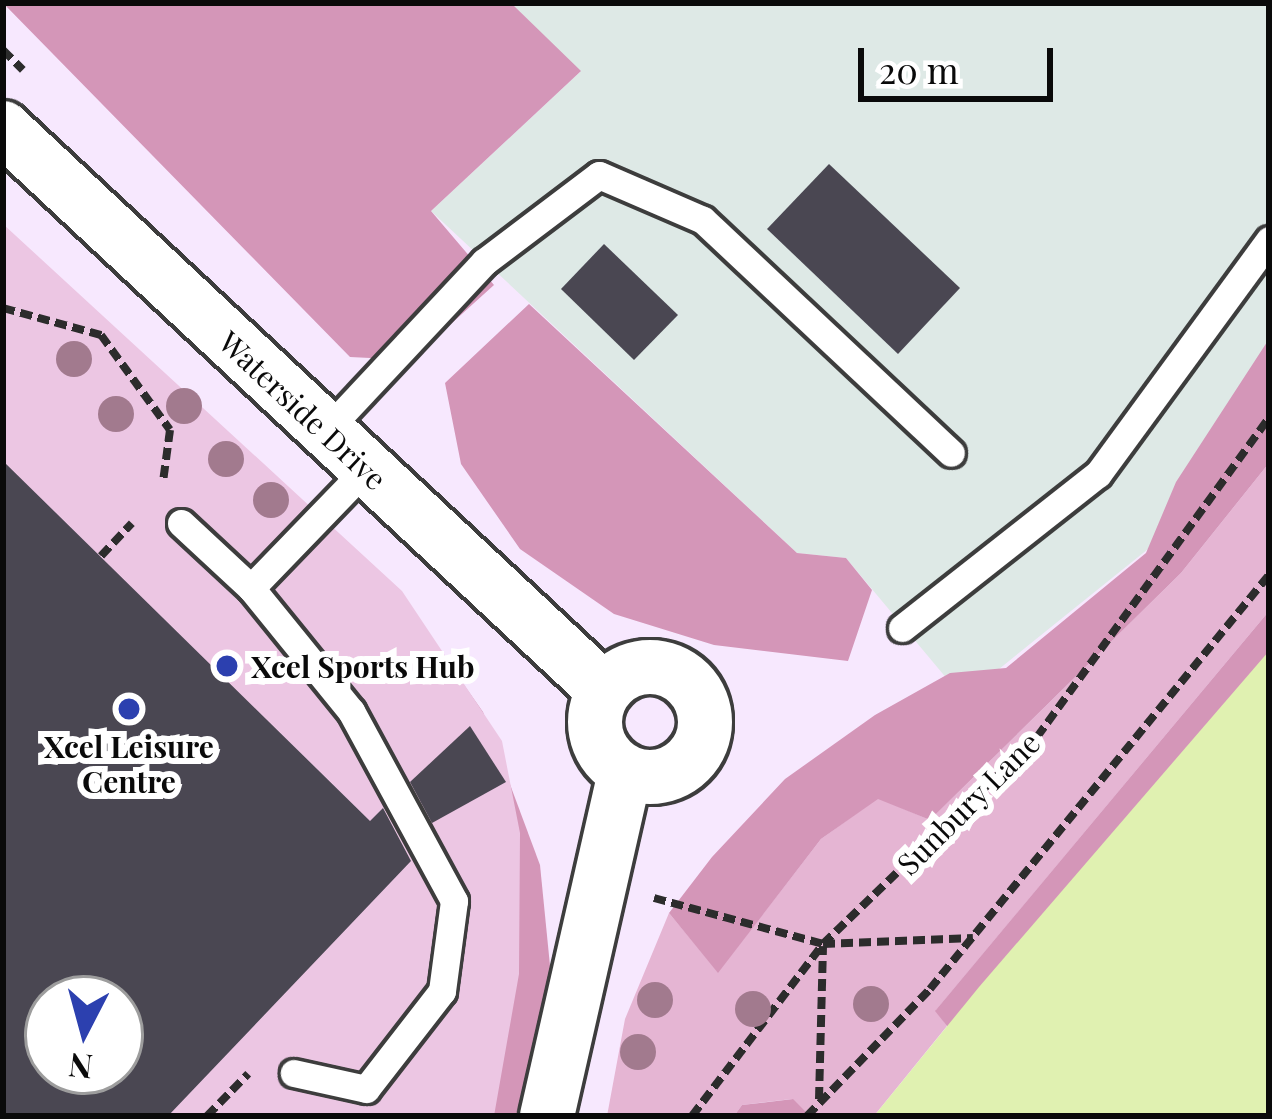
<!DOCTYPE html>
<html>
<head>
<meta charset="utf-8">
<style>
	body { margin:0 }
	#map { position:relative; width:1272px; height:1119px; overflow:hidden; background:#f7e8fe; font-family:"Playfair Display",serif }
	div>[style] { position:absolute }
	[style*='--x'] { left:calc(var(--x)*1px); top:calc(var(--y)*1px); width:calc(var(--w)*1px); rotate:calc(var(--a)*1deg) }
	.industrial>* { inset:0; background:#dee9e6 }
	.green>* { inset:0; background:#e5b5d3 }
	.forest>* { inset:0; background:#d496b8 }
	.pitch>* { inset:0; background:#ecc6e3 }
	.water>* { inset:0; background:#e0f1b1 }
	.building>* { inset:0; background:#4a4752 }
	.path>* { height:8px; margin-top:-4px; transform-origin:0; background:repeating-linear-gradient(90deg,#2c2c2c 0 12px,transparent 0 18px) }
	.roads { filter:drop-shadow(3px 0 #3d3d3d) drop-shadow(-3px 0 #3d3d3d) drop-shadow(0 3px #3d3d3d) drop-shadow(0 -3px #3d3d3d) }
	.service>* { height:27px; margin:-13.5px; padding:0 13.5px; transform-origin:13.5px; border-radius:13.5px; background:#fff }
	.minor>* { height:54px; margin:-27px; padding:0 27px; transform-origin:27px; border-radius:27px; background:#fff }
	.minor>.ring { margin:-27px; padding:0; box-sizing:content-box; background:none; border:54px solid #fff; border-radius:50% }
	.trees>* { width:36px; height:36px; margin:-18px; border-radius:50%; background:#a27a8e }
	.dots>* { width:33px; height:33px; translate:-50% -50%; box-sizing:border-box; border:6px solid #fff; border-radius:50% }
	span { translate:-50% -50%; white-space:nowrap; text-align:center; line-height:1.15; -webkit-text-stroke:12px #fff; paint-order:stroke }
	.street-label { font-size:30px; color:#0a0a0a }
	.poi-label { font-size:30px; color:#0a0a0a; font-weight:700 }
	.left { translate:0 -50%; text-align:left }
	.frame { position:absolute; inset:0; border:6px solid #0a0a0a; pointer-events:none }
	.north { position:absolute; left:24px; top:975px; width:120px; height:120px; box-sizing:border-box; background:#fff; border:3px solid #9d9d9d; border-radius:50%; rotate:186deg; font-size:33px; font-weight:700; line-height:48px; text-align:center; color:#0a0a0a }
	.north::after { content:''; display:block; margin:auto; width:42px; height:54px; background:#2c40af; clip-path:polygon(50% 0,100% 100%,50% 72%,0 100%) }
	.scale { position:absolute; left:858px; top:48px; width:195px; height:54px; box-sizing:border-box; border:6px solid #0a0a0a; border-top:0; padding-left:15px; font-size:36px; line-height:42px; white-space:nowrap; color:#0a0a0a; -webkit-text-stroke:9px #fff; paint-order:stroke }
</style>
</head>
<body>
<div id="map">
	<div class="industrial">
		<div style="clip-path:polygon(511px 3px,1269px 3px,1269px 382px,1158px 541px,963px 698px,846px 558px,797px 553px,431px 211px,580px 72px)"></div>
	</div>
	<div class="green">
		<div style="clip-path:polygon(1269px 463px,1269px 611px,936px 1010px,947px 1026px,874px 1116px,810px 1116px,792px 1099px,742px 1105px,734px 1116px,607px 1116px,625px 1019px,669px 913px,718px 972px,821px 839px,878px 798px,930px 820px,1181px 573px)"></div>
	</div>
	<div class="forest">
		<div style="clip-path:polygon(3px 3px,511px 3px,581px 71px,431px 211px,494px 285px,411px 360px,350px 357px)"></div>
		<div style="clip-path:polygon(529px 304px,797px 553px,846px 558px,872px 590px,848px 661px,714px 645px,614px 614px,520px 549px,461px 464px,445px 383px)"></div>
		<div style="clip-path:polygon(1269px 339px,1269px 463px,1181px 573px,930px 820px,878px 799px,821px 839px,718px 973px,669px 913px,712px 857px,785px 779px,875px 715px,950px 673px,1006px 668px,1146px 553px,1176px 482px)"></div>
		<div style="clip-path:polygon(1269px 611px,1269px 711px,999px 1044px,947px 1026px,935px 1011px)"></div>
		<div style="clip-path:polygon(419px 621px,483px 712px,540px 865px,553px 996px,517px 1116px,423px 1116px)"></div>
		<div style="clip-path:polygon(793px 1099px,810px 1116px,734px 1116px,742px 1105px)"></div>
	</div>
	<div class="pitch">
		<div style="clip-path:polygon(evenodd,3px 224px,402px 591px,502px 741px,520px 833px,519px 974px,494px 1116px,3px 1116px,3px 224px,48px 999px,120px 999px,120px 1071px,48px 1071px,48px 999px)"></div>
	</div>
	<div class="water">
		<div style="clip-path:polygon(1269px 651px,1269px 1116px,874px 1116px,979px 987px)"></div>
	</div>
	<div class="building">
		<div style="clip-path:polygon(829px 164px,960px 288px,898px 354px,767px 229px)"></div>
		<div style="clip-path:polygon(604px 244px,678px 315px,634px 360px,561px 289px)"></div>
		<div style="clip-path:polygon(evenodd,3px 461px,370px 821px,383px 808px,411px 861px,168px 1116px,3px 1116px,3px 461px,48px 999px,120px 999px,120px 1071px,48px 1071px,48px 999px)"></div>
		<div style="clip-path:polygon(470px 726px,506px 782px,432px 823px,410px 782px)"></div>
	</div>
	<div class="path">
		<div style="--x:3;--y:50;--w:28;--a:45"></div>
		<div style="--x:3;--y:308;--w:102;--a:15.4"></div>
		<div style="--x:101;--y:335;--w:117;--a:54"></div>
		<div style="--x:170;--y:430;--w:52;--a:97.7"></div>
		<div style="--x:101;--y:556;--w:45;--a:-46.8"></div>
		<div style="--x:654;--y:898;--w:175;--a:15.2"></div>
		<div style="--x:823;--y:944;--w:150;--a:-2.3"></div>
		<div style="--x:819;--y:1099;--w:153;--a:-88.5"></div>
		<div style="--x:207;--y:1116;--w:59;--a:-45.7"></div>
		<div style="--x:692;--y:1116;--w:216;--a:-52.7"></div>
		<div style="--x:823;--y:944;--w:298;--a:-44"></div>
		<div style="--x:1037;--y:737;--w:394;--a:-54"></div>
		<div style="--x:807;--y:1116;--w:177;--a:-45.9"></div>
		<div style="--x:930;--y:989;--w:535;--a:-50.69"></div>
	</div>
	<div class="roads">
		<div class="service">
			<div style="--x:325;--y:432;--w:233;--a:-46.9"></div>
			<div style="--x:484;--y:262;--w:144;--a:-37.1"></div>
			<div style="--x:599;--y:175;--w:113;--a:23.4"></div>
			<div style="--x:703;--y:220;--w:340;--a:43.2"></div>
			<div style="--x:181;--y:523;--w:96;--a:42.9"></div>
			<div style="--x:251;--y:588;--w:165;--a:-46"></div>
			<div style="--x:251;--y:588;--w:159;--a:50.9"></div>
			<div style="--x:351;--y:711;--w:216;--a:61.5"></div>
			<div style="--x:454;--y:901;--w:91;--a:97.6"></div>
			<div style="--x:442;--y:991;--w:124;--a:127.8"></div>
			<div style="--x:366;--y:1089;--w:74;--a:-167.5"></div>
			<div style="--x:902;--y:628;--w:249;--a:-38.2"></div>
			<div style="--x:1098;--y:474;--w:290;--a:-53.8"></div>
		</div>
		<div class="minor">
			<div style="--x:3;--y:128;--w:823;--a:43.08"></div>
			<div class="ring" style="left:595px;top:667px;width:56px;height:56px"></div>
			<div style="--x:547;--y:1116;--w:353;--a:-77.2"></div>
		</div>
	</div>
	<div class="trees">
		<div style="left:74px;top:359px"></div>
		<div style="left:184px;top:406px"></div>
		<div style="left:116px;top:414px"></div>
		<div style="left:226px;top:459px"></div>
		<div style="left:271px;top:500px"></div>
		<div style="left:655px;top:1000px"></div>
		<div style="left:871px;top:1004px"></div>
		<div style="left:753px;top:1009px"></div>
		<div style="left:638px;top:1052px"></div>
	</div>
	<div class="dots">
		<div style="left:227px;top:666px;background:#2c40af"></div>
		<div style="left:129px;top:709px;background:#2c40af"></div>
	</div>
	<div class="street-label">
		<span style="left:303px;top:410px;rotate:43deg">Waterside Drive</span>
		<span style="left:968px;top:803px;rotate:-45deg">Sunbury Lane</span>
	</div>
	<div class="poi-label">
		<span class="left" style="left:251px;top:666px">Xcel Sports Hub</span>
		<span style="left:129px;top:763px">Xcel Leisure<br>Centre</span>
	</div>
	<div class="frame"></div>
	<div class="north">N</div>
	<div class="scale">20 m</div>
</div>
</body>
</html>
